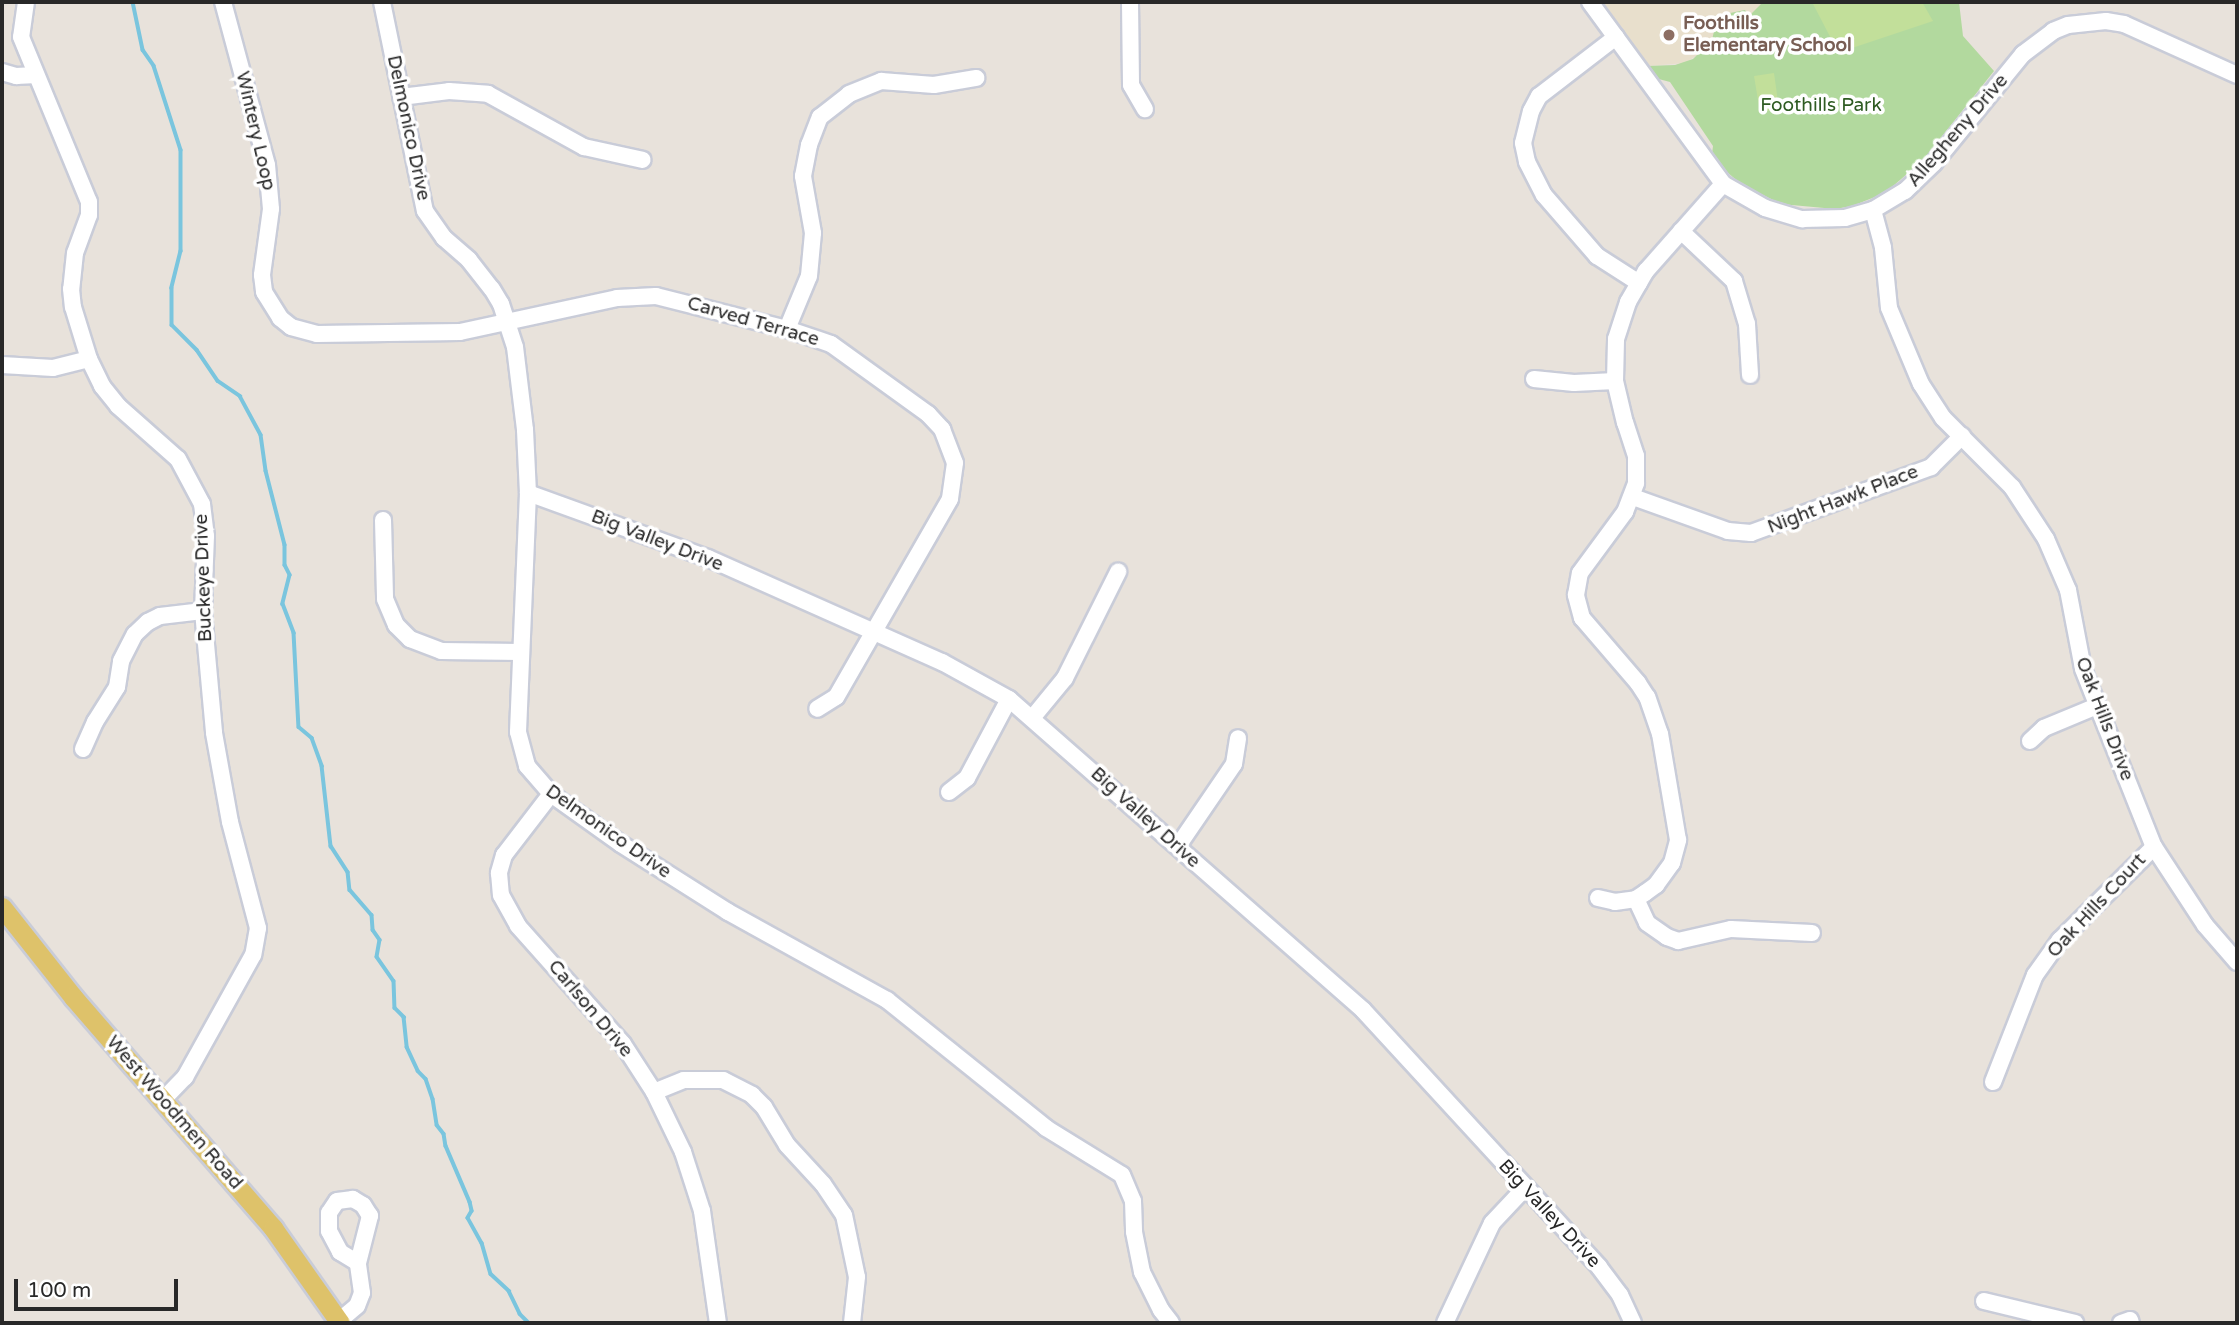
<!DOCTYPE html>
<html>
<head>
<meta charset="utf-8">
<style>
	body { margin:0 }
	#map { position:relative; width:2239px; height:1325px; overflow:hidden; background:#e8e2db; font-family:"Varela Round",sans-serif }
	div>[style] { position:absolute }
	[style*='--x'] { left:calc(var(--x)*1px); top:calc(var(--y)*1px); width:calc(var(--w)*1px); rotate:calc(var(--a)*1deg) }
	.education>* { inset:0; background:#e8dfcc }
	.green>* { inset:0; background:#b2d99e }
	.pitch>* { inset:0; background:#c2df9a }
	.stream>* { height:3.5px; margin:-1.75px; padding:0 1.75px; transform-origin:1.75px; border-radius:1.75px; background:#7ac5de }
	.roads { filter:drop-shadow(2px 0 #c9ccd8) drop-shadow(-2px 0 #c9ccd8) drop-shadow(0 2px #c9ccd8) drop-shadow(0 -2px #c9ccd8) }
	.minor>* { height:16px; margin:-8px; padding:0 8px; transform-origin:8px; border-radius:8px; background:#fff }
	.major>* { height:19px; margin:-9.5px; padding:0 9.5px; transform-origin:9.5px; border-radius:9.5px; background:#dec26a }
	.dots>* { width:19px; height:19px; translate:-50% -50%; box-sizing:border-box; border:4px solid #fff; border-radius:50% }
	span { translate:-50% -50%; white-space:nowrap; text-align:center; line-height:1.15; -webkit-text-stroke:7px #fff; paint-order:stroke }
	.education-label { font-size:19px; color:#785e54; font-weight:700 }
	.left { translate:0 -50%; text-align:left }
	.park-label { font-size:19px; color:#2e5b22 }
	.street-label { font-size:19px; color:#282828 }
	.frame { position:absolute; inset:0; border:4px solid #282828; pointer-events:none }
	.scale { position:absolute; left:14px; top:1279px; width:164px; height:32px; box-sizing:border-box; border:4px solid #282828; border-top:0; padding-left:9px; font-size:21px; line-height:24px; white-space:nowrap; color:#282828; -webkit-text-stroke:5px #fff; paint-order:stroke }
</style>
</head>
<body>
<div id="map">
	<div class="education">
		<div style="clip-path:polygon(1600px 2px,1780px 2px,1749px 16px,1745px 10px,1710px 18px,1714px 31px,1712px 40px,1699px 54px,1685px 63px,1647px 66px)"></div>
	</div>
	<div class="green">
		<div style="clip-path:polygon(1763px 2px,1959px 2px,1963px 36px,1994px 71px,1923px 160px,1885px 193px,1852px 206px,1835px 209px,1781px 204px,1741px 184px,1720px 166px,1712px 154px,1713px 146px,1670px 82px,1655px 78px,1647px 66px,1675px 65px,1693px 59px,1712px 40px,1714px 31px,1710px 17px,1745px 10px,1749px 16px)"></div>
	</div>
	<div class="pitch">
		<div style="clip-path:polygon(1812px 2px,1922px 2px,1933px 21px,1843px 51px,1837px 50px)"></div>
		<div style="clip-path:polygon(1774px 73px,1779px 109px,1760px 112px,1754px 76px)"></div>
	</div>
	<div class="stream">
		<div style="--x:133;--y:2;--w:49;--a:78.2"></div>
		<div style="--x:143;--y:50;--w:19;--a:55"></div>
		<div style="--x:154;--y:66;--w:88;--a:72.2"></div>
		<div style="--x:181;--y:150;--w:101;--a:90"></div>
		<div style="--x:181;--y:251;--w:38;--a:104"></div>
		<div style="--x:172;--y:288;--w:37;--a:90"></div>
		<div style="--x:172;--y:325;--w:35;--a:45"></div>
		<div style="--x:197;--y:350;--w:37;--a:56"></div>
		<div style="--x:218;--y:381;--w:27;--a:34"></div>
		<div style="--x:240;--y:396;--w:44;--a:61.7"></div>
		<div style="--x:261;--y:435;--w:36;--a:82"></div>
		<div style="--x:266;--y:471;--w:76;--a:75.6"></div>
		<div style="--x:285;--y:545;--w:20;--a:90"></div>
		<div style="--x:285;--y:565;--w:11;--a:63"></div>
		<div style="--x:290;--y:575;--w:30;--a:104"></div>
		<div style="--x:283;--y:604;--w:31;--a:69"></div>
		<div style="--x:294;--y:633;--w:94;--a:87"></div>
		<div style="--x:299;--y:727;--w:17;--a:40"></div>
		<div style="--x:312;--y:738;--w:30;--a:70"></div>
		<div style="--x:322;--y:766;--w:81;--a:83.6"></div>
		<div style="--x:331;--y:846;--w:31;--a:57"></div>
		<div style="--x:348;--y:872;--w:18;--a:84"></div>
		<div style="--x:350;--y:890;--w:33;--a:49"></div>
		<div style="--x:372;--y:915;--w:15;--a:86"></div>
		<div style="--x:373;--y:930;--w:12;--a:55"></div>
		<div style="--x:380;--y:940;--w:17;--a:100"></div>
		<div style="--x:377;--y:957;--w:29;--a:55"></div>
		<div style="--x:394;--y:981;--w:27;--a:88"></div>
		<div style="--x:395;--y:1008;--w:13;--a:45"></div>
		<div style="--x:404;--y:1017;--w:30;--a:84"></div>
		<div style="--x:407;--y:1047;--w:26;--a:65"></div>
		<div style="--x:418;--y:1071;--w:11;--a:45"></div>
		<div style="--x:426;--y:1079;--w:21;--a:71"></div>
		<div style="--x:433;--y:1099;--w:26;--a:81"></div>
		<div style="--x:437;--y:1125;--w:11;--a:52"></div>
		<div style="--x:444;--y:1134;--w:12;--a:81"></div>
		<div style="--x:446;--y:1146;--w:61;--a:66.8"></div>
		<div style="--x:470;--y:1202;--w:9;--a:77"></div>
		<div style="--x:472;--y:1211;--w:8;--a:120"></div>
		<div style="--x:468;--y:1218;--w:29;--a:61"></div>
		<div style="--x:482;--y:1243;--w:32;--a:74"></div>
		<div style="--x:491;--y:1274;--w:25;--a:43"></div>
		<div style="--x:509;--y:1291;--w:25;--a:64"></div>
		<div style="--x:520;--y:1314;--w:13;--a:45"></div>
	</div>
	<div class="roads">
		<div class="minor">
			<div style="--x:26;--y:2;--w:35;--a:98"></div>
			<div style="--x:21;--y:37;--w:178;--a:67.6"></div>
			<div style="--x:89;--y:202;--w:13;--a:90"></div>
			<div style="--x:89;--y:215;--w:40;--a:110.2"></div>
			<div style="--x:75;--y:253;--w:36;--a:96"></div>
			<div style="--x:71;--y:289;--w:18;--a:84"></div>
			<div style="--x:73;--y:307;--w:54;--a:72.9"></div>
			<div style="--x:89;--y:359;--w:30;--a:64"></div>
			<div style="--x:102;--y:386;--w:26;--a:51"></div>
			<div style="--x:118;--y:406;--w:80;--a:41.5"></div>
			<div style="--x:178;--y:459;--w:51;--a:61.9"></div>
			<div style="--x:202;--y:504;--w:32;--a:83"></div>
			<div style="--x:206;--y:536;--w:75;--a:92.3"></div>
			<div style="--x:203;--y:611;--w:122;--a:84.8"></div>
			<div style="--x:214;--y:733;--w:90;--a:79.8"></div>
			<div style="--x:230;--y:822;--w:110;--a:75.2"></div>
			<div style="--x:258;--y:928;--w:27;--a:100"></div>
			<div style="--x:253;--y:955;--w:140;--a:119.1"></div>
			<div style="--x:185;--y:1077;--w:32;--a:134"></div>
			<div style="--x:223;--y:2;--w:169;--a:74.9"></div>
			<div style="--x:267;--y:165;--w:44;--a:84.8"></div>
			<div style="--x:271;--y:209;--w:67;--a:97.8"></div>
			<div style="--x:262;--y:275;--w:17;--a:83"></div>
			<div style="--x:264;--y:292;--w:31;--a:58"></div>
			<div style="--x:280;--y:318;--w:14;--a:39"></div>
			<div style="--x:291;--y:327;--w:27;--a:15"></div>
			<div style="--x:317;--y:334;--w:143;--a:-0.8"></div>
			<div style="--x:460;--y:332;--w:161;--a:-12.2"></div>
			<div style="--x:617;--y:298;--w:39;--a:-3"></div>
			<div style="--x:656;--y:296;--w:135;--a:14.1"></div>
			<div style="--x:787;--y:329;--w:46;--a:18.8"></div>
			<div style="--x:831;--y:344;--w:120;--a:35.8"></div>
			<div style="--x:928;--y:414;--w:21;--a:47"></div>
			<div style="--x:942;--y:429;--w:36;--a:69"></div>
			<div style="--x:955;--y:463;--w:36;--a:98"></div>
			<div style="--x:950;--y:499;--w:228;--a:119.9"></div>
			<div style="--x:836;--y:697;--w:22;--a:148"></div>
			<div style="--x:382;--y:2;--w:213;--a:78.4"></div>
			<div style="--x:425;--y:211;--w:33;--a:55"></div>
			<div style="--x:444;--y:238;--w:33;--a:41"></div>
			<div style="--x:469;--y:260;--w:37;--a:52"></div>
			<div style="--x:492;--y:289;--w:17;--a:59"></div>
			<div style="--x:501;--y:304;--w:45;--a:72"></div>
			<div style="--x:515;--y:347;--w:84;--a:83.1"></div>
			<div style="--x:525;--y:430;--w:63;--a:87.3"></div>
			<div style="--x:528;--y:493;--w:239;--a:92.4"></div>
			<div style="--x:518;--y:732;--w:35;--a:75"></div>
			<div style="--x:527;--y:766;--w:37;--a:49"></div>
			<div style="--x:551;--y:794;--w:86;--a:35.5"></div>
			<div style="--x:621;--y:844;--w:127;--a:32.4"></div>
			<div style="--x:728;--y:912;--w:182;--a:29"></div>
			<div style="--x:887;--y:1000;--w:204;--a:38.8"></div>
			<div style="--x:1046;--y:1128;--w:89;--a:31.7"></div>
			<div style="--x:1122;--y:1175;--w:28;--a:67"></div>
			<div style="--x:1133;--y:1201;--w:31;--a:88"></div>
			<div style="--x:1134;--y:1232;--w:41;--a:78.7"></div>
			<div style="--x:1142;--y:1272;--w:42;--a:63.4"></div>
			<div style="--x:1161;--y:1310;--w:16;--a:52"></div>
			<div style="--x:1130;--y:2;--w:83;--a:89.3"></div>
			<div style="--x:1131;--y:85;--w:28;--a:60"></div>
			<div style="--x:1590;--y:2;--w:225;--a:53.8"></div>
			<div style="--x:1723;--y:184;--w:48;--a:29.7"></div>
			<div style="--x:1765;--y:208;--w:39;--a:17"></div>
			<div style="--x:1802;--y:219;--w:43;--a:-1.3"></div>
			<div style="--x:1845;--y:218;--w:29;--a:-16"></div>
			<div style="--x:1873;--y:210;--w:37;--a:-31"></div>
			<div style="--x:1905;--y:191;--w:40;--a:-44"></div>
			<div style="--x:1934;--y:163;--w:141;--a:-50.8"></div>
			<div style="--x:2023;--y:54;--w:38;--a:-37"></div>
			<div style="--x:2053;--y:31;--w:16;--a:-22"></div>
			<div style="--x:2068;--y:25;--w:38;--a:-6"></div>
			<div style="--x:2106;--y:21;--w:18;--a:9"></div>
			<div style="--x:2124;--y:24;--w:124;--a:24.3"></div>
			<div style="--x:1616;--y:37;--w:97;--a:142.5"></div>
			<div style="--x:1539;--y:96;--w:17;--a:118"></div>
			<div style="--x:1531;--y:111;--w:33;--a:104"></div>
			<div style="--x:1523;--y:143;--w:19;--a:78"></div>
			<div style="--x:1527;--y:162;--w:37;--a:63"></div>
			<div style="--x:1544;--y:195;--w:81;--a:49"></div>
			<div style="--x:1597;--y:256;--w:50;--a:32.7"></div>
			<div style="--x:2;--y:72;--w:15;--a:16"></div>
			<div style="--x:16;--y:76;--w:20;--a:-3"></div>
			<div style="--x:401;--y:97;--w:48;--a:-7.1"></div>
			<div style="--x:449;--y:91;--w:39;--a:4"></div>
			<div style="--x:488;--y:94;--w:110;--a:28.9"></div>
			<div style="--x:584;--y:147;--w:60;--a:12.4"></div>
			<div style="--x:1873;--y:210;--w:39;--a:75"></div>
			<div style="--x:1883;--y:248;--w:60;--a:84.3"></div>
			<div style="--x:1889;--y:308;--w:82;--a:67.2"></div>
			<div style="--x:1921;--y:384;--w:40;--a:57.1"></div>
			<div style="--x:1943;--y:418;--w:98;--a:45"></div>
			<div style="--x:2012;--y:487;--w:62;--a:56.8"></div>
			<div style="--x:2046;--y:539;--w:56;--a:66.7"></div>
			<div style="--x:2068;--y:590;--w:80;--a:79.2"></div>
			<div style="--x:2083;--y:669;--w:192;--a:68.3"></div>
			<div style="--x:2154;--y:847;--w:93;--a:56.8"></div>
			<div style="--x:2205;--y:925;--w:49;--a:49.1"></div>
			<div style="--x:1681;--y:231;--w:73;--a:43.3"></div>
			<div style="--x:1734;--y:281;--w:45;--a:73.2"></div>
			<div style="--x:1747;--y:324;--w:51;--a:86.6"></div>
			<div style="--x:787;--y:329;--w:57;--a:-67.5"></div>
			<div style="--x:809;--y:276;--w:43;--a:-84.7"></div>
			<div style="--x:813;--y:233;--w:58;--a:-100"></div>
			<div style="--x:803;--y:176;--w:32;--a:-79"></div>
			<div style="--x:809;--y:145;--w:30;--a:-69"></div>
			<div style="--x:820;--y:117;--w:37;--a:-38"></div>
			<div style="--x:849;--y:94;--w:35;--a:-22"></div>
			<div style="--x:881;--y:81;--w:53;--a:4.3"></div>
			<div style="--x:934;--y:85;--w:43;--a:-9.5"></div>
			<div style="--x:2;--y:365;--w:51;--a:3.4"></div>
			<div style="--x:53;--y:368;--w:37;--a:-14"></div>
			<div style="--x:1534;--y:379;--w:40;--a:5.7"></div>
			<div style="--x:1574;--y:383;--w:41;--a:-2.8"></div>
			<div style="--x:528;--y:493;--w:191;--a:19.9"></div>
			<div style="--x:708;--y:558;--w:256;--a:24"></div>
			<div style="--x:942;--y:662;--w:77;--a:28.9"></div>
			<div style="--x:1009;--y:699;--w:471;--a:41.3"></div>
			<div style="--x:1363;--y:1010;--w:349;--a:47.4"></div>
			<div style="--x:1599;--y:1267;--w:35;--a:53"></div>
			<div style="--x:1620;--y:1295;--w:31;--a:65"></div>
			<div style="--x:1633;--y:497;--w:101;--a:19.7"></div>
			<div style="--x:1728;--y:531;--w:23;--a:5"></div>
			<div style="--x:1751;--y:533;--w:192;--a:-20.1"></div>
			<div style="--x:1931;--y:467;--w:44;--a:-45"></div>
			<div style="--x:383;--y:520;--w:79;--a:88.5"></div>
			<div style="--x:385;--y:599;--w:28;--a:67"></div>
			<div style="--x:396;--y:625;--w:20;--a:45"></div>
			<div style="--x:410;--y:639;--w:33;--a:21"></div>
			<div style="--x:441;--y:651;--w:80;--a:0.7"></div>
			<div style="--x:1033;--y:717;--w:50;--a:-50.6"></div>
			<div style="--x:1065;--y:678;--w:119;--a:-63.4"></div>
			<div style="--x:2030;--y:741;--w:19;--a:-43"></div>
			<div style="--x:2044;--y:728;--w:57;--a:-22.5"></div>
			<div style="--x:83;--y:749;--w:30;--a:-66"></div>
			<div style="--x:95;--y:722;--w:41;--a:-57.8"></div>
			<div style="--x:117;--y:687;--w:26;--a:-81"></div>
			<div style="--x:121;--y:661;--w:30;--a:-63"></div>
			<div style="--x:135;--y:634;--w:18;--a:-43"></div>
			<div style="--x:148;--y:622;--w:13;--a:-27"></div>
			<div style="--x:160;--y:616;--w:43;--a:-6.6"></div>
			<div style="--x:949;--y:792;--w:23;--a:-38"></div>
			<div style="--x:967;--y:778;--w:89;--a:-62"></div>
			<div style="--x:551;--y:794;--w:77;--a:127.6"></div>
			<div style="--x:504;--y:855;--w:19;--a:106"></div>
			<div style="--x:499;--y:873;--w:22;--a:85"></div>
			<div style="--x:501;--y:895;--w:35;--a:61"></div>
			<div style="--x:518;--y:926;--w:158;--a:48.3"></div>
			<div style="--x:623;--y:1044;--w:57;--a:57.1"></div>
			<div style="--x:654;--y:1092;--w:67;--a:64.2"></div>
			<div style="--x:683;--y:1152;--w:62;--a:72.1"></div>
			<div style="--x:702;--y:1211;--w:113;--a:81.9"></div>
			<div style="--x:1178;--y:846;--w:99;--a:-55.7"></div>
			<div style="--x:1234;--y:764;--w:26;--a:-81"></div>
			<div style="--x:1598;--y:898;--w:17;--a:13"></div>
			<div style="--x:1615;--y:902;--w:21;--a:-8"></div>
			<div style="--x:1636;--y:899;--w:11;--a:-34"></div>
			<div style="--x:1645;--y:893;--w:14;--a:-36"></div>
			<div style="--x:1656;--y:885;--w:27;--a:-54"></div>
			<div style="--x:1672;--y:863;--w:24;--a:-75"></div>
			<div style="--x:1678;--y:840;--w:108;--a:-99.6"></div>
			<div style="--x:1660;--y:734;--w:39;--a:-109"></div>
			<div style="--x:1647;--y:697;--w:17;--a:-123"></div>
			<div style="--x:1638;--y:683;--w:86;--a:-130.7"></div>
			<div style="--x:1582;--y:618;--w:24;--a:-105"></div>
			<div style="--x:1576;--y:595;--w:22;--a:-80"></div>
			<div style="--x:1580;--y:573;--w:76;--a:-53.6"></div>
			<div style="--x:1625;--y:512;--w:31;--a:-69"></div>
			<div style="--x:1636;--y:483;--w:27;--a:-90"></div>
			<div style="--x:1636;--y:456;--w:35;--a:-108"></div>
			<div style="--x:1625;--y:423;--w:43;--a:-103.4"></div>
			<div style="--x:1615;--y:381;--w:42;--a:-88.6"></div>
			<div style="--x:1616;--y:339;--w:39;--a:-72"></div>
			<div style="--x:1628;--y:302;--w:36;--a:-60"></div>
			<div style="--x:1646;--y:271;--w:116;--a:-48.5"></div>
			<div style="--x:1636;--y:899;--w:26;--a:65"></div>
			<div style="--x:1647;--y:923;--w:24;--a:35"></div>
			<div style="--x:1667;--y:937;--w:12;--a:20"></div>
			<div style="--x:1678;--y:941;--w:54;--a:-12.8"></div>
			<div style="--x:1731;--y:929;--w:81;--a:2.8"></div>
			<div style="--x:1993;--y:1082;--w:115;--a:-68.6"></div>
			<div style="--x:2035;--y:975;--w:43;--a:-54.5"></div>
			<div style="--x:2060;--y:940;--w:132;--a:-44.7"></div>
			<div style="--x:654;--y:1092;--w:32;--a:-22"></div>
			<div style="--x:684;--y:1080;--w:39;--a:0"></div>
			<div style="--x:723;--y:1080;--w:33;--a:27"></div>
			<div style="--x:752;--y:1095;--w:17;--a:45"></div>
			<div style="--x:764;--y:1107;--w:44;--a:58.8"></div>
			<div style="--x:787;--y:1145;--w:53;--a:47.3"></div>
			<div style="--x:823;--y:1184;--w:37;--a:56"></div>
			<div style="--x:844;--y:1215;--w:63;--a:78.2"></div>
			<div style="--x:857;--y:1277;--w:46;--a:96.2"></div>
			<div style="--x:1984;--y:1301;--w:94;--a:13.6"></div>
			<div style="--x:339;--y:1321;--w:23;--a:-40"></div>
			<div style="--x:357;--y:1306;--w:14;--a:-69"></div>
			<div style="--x:362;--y:1293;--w:30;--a:-98"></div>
			<div style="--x:358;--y:1263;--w:49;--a:-75.7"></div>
			<div style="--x:370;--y:1216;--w:13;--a:-122"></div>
			<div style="--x:363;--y:1205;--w:12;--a:-149"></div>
			<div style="--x:353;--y:1199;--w:16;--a:173"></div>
			<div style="--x:337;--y:1201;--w:14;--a:124"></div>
			<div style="--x:329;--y:1213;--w:18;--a:90"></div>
			<div style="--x:329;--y:1231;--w:24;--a:62"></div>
			<div style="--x:340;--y:1252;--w:21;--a:31"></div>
			<div style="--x:1445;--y:1323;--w:110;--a:-64.8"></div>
			<div style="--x:1492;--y:1223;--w:48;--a:-46.7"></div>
			<div style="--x:2121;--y:1323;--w:9;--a:-18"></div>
			<div style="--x:2130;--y:1320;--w:3;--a:72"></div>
		</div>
		<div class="major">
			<div style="--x:2;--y:907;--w:115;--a:51.7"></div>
			<div style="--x:73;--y:997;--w:306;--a:49.1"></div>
			<div style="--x:273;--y:1228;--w:116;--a:54.8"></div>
		</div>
	</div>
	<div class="dots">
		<div style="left:1669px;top:35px;background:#8d6e63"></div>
	</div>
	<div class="education-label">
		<span class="left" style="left:1683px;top:35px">Foothills<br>Elementary School</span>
	</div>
	<div class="park-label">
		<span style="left:1821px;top:106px">Foothills Park</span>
	</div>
	<div class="street-label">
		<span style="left:408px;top:128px;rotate:78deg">Delmonico Drive</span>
		<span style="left:255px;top:131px;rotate:77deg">Wintery Loop</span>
		<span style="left:1958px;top:131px;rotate:-49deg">Allegheny Drive</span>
		<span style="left:753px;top:322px;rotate:16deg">Carved Terrace</span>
		<span style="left:1843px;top:500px;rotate:-21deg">Night Hawk Place</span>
		<span style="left:657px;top:541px;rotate:21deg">Big Valley Drive</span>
		<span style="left:204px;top:578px;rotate:-92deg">Buckeye Drive</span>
		<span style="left:2104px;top:719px;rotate:69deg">Oak Hills Drive</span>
		<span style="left:1145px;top:818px;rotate:42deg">Big Valley Drive</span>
		<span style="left:608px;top:832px;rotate:35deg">Delmonico Drive</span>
		<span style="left:2097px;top:906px;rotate:-47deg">Oak Hills Court</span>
		<span style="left:590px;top:1009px;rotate:50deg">Carlson Drive</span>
		<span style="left:174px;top:1113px;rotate:49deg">West Woodmen Road</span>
		<span style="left:1549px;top:1214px;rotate:47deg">Big Valley Drive</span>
	</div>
	<div class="frame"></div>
	<div class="scale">100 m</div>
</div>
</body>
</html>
